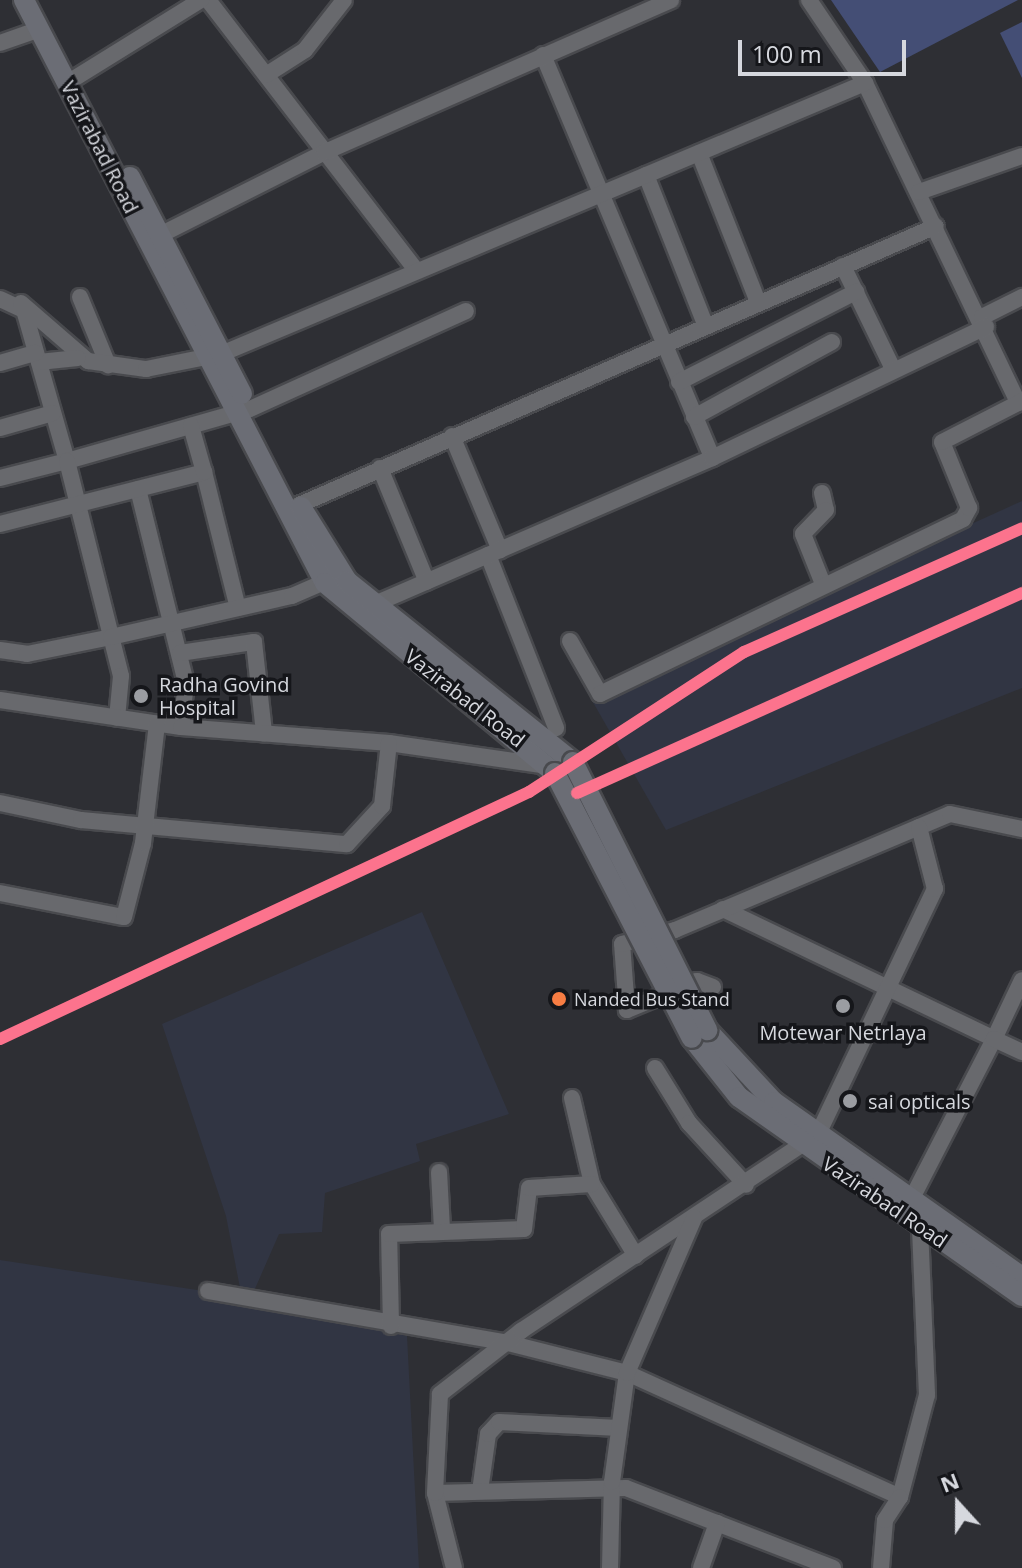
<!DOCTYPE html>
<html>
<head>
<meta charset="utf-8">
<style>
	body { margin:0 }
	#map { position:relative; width:1022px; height:1568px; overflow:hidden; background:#2e2f34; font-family:"Open Sans",sans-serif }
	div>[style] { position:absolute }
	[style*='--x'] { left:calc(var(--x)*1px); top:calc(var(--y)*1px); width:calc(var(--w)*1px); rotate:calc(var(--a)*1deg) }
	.built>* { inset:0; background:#313543 }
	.green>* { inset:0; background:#444e75 }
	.roads { filter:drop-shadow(2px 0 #494a4e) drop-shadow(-2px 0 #494a4e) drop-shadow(0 2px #494a4e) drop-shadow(0 -2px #494a4e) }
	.minor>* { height:16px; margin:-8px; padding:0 8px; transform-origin:8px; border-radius:8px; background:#68696d }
	.major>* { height:20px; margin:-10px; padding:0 10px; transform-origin:10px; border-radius:10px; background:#6b6d75 }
	.bridges { filter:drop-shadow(2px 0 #494a4e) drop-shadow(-2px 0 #494a4e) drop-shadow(0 2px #494a4e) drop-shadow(0 -2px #494a4e) }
	.major-bridge>* { height:20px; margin:-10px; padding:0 10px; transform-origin:10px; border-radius:10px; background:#6b6d75 }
	.rail-1>* { height:12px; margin:-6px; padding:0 6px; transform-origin:6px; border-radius:6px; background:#fc738d }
	.dots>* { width:22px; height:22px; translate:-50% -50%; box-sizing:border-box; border:4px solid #15161a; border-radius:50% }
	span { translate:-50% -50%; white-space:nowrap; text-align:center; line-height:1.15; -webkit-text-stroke:7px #15161a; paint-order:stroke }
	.bus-label { font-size:18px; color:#d6d8de }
	.left { translate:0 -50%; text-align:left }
	.street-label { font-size:20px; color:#d6d8de }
	.poi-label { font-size:20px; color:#d6d8de }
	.north { position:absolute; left:918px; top:1464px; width:80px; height:80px; -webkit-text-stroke:6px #15161a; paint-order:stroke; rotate:339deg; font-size:22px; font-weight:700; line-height:32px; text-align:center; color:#d6d8de }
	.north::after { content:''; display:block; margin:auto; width:28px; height:36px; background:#d6d8de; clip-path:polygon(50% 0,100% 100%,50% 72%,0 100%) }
	.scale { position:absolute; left:738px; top:40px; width:168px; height:36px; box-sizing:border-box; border:4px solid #d6d8de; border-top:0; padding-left:10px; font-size:24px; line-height:28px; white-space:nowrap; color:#d6d8de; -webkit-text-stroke:6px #15161a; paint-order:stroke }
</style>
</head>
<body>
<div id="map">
	<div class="built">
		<div style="clip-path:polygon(1022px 501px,1022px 688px,666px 830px,590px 697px)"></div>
		<div style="clip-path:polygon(422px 912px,509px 1114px,416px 1144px,420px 1161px,325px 1193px,322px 1232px,279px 1234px,254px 1291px,240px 1288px,226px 1216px,162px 1024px)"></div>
		<div style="clip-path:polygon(0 1260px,243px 1297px,407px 1336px,419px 1568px,0 1568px)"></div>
	</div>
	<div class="green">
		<div style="clip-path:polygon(831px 0,1018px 0,880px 72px)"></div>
		<div style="clip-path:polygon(1022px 22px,1022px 78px,1000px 33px)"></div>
	</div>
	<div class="roads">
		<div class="minor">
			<div style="--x:208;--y:0;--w:342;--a:52.4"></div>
			<div style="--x:809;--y:0;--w:100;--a:56"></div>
			<div style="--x:865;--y:83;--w:355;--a:64.4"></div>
			<div style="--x:0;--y:43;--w:42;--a:-19.3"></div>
			<div style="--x:543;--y:55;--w:437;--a:67.2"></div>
			<div style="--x:266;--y:75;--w:46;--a:-32.7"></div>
			<div style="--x:305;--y:50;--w:63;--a:-52"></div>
			<div style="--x:67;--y:83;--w:158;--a:-31.8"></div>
			<div style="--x:699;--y:153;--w:160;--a:68.4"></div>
			<div style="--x:646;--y:175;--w:160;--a:68.4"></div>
			<div style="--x:919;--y:192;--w:109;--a:-19.3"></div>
			<div style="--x:160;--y:235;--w:185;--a:-26.7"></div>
			<div style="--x:325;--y:152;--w:378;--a:-23.7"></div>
			<div style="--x:843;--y:266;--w:114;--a:64.1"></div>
			<div style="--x:80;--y:297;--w:74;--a:67.6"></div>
			<div style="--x:0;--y:299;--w:26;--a:25"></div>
			<div style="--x:24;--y:310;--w:157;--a:74.1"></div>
			<div style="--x:67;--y:461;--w:190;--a:-15.9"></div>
			<div style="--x:250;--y:409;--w:237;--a:-24.4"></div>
			<div style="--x:21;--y:303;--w:89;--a:40.9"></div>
			<div style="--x:88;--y:361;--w:59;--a:7.9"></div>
			<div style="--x:146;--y:369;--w:76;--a:-11.3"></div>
			<div style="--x:221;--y:354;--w:699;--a:-22.82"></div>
			<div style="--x:982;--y:317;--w:45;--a:-26.6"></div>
			<div style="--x:39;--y:362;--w:39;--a:-6"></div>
			<div style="--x:0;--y:363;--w:37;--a:-16"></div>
			<div style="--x:679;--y:382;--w:199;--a:-27"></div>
			<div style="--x:694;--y:417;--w:157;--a:-28.5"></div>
			<div style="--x:0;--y:428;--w:55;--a:-15.8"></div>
			<div style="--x:452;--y:436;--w:124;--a:67.2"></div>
			<div style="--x:380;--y:468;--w:123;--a:67.6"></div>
			<div style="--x:204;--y:472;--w:140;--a:76"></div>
			<div style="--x:0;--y:478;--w:69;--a:-14.2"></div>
			<div style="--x:67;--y:461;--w:222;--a:75.9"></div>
			<div style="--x:121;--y:676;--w:42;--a:95.4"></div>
			<div style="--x:138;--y:489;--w:200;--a:76.1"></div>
			<div style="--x:186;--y:683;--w:44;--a:96.5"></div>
			<div style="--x:822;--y:493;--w:17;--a:77"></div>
			<div style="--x:826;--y:510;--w:33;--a:134"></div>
			<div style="--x:803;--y:534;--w:54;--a:68.2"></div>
			<div style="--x:299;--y:505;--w:695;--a:-23.65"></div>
			<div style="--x:0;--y:524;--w:211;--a:-14.3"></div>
			<div style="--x:204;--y:472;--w:48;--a:-105.8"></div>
			<div style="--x:488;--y:555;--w:186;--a:68.5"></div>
			<div style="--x:368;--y:607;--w:375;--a:-23.4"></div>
			<div style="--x:712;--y:458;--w:304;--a:-25.6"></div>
			<div style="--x:570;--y:641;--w:61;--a:60.5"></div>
			<div style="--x:600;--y:694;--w:403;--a:-25.7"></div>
			<div style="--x:963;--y:519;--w:13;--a:-61"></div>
			<div style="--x:969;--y:508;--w:71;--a:-112.2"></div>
			<div style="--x:942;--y:442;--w:90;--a:-27.1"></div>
			<div style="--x:0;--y:650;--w:27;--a:8"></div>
			<div style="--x:27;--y:654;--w:86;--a:-11.4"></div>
			<div style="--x:111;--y:637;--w:186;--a:-12.8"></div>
			<div style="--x:292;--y:596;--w:48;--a:-23.4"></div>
			<div style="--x:180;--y:653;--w:75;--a:-8.5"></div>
			<div style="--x:254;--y:642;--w:92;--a:83.7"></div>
			<div style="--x:0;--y:700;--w:183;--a:8.5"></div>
			<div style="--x:181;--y:727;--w:209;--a:4.4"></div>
			<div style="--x:389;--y:743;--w:161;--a:8.2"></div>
			<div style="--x:0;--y:803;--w:83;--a:11.9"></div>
			<div style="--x:81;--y:820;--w:267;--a:5.2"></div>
			<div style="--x:347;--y:844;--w:52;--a:-47.4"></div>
			<div style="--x:382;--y:806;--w:63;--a:-83.7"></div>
			<div style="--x:0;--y:893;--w:126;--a:11"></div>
			<div style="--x:124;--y:917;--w:76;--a:-75.6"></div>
			<div style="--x:143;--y:843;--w:120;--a:-83.3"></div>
			<div style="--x:723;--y:909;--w:301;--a:25.6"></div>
			<div style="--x:994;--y:1039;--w:65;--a:-64.6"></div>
			<div style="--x:713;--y:987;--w:17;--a:-159"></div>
			<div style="--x:697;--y:981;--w:76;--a:157.5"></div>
			<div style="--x:627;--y:1010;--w:66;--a:-94.3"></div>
			<div style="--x:622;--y:944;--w:55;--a:-14.8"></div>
			<div style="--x:675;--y:930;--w:298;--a:-22.9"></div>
			<div style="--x:950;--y:814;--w:74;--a:11.8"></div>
			<div style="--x:655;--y:1068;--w:65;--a:58.3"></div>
			<div style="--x:689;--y:1123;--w:84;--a:47.4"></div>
			<div style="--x:572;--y:1098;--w:88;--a:76.9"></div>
			<div style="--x:592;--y:1184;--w:84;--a:58.6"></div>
			<div style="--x:439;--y:1172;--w:58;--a:87"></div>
			<div style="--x:912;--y:1198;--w:179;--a:-62.7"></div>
			<div style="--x:994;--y:1039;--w:31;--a:25"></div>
			<div style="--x:208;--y:1291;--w:304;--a:9.8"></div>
			<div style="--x:508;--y:1343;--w:123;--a:14.1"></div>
			<div style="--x:627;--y:1373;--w:300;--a:24.4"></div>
			<div style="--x:900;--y:1497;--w:106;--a:-75.2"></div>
			<div style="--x:927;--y:1395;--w:168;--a:-92.4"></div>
			<div style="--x:391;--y:1326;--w:92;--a:-91.2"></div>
			<div style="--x:389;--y:1234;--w:135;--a:-2.1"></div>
			<div style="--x:524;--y:1229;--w:41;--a:-83"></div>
			<div style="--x:529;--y:1188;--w:63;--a:-3.6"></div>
			<div style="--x:480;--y:1491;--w:58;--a:-82"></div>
			<div style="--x:488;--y:1434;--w:16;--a:-47"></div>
			<div style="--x:499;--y:1422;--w:120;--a:2.9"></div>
			<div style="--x:435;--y:1493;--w:191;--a:-1.5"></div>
			<div style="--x:626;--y:1488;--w:222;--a:21.1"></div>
			<div style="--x:454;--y:1568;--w:77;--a:-104.2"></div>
			<div style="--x:435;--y:1493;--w:99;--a:-87.1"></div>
			<div style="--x:440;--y:1394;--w:103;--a:-37.9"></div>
			<div style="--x:521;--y:1331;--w:356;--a:-33.6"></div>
			<div style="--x:818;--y:1134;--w:272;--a:-64.5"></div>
			<div style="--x:935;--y:889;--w:64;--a:-104.5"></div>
			<div style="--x:610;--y:1568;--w:86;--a:-88.7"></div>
			<div style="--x:612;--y:1482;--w:110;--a:-82.2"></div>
			<div style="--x:627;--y:1373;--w:169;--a:-66.6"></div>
			<div style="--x:701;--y:1568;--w:48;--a:-70.4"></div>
			<div style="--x:881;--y:1568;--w:48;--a:-85.2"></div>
			<div style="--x:885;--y:1520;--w:27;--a:-57"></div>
		</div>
		<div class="major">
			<div style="--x:24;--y:0;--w:656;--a:62.69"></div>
			<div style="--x:325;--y:583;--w:298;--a:39.6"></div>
			<div style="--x:130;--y:177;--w:244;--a:62.7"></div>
			<div style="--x:301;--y:507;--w:87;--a:58.1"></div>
			<div style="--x:347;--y:581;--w:290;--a:38.7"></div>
			<div style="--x:707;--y:1030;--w:98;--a:47.1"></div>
			<div style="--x:774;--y:1102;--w:304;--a:35.2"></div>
			<div style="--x:692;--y:1038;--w:75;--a:51.5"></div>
			<div style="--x:739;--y:1097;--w:346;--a:35.1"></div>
		</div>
	</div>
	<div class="bridges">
		<div class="major-bridge">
			<div style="--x:573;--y:762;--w:300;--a:63.4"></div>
			<div style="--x:555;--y:773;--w:298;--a:62.7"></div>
		</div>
	</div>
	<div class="rail-1">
		<div style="--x:577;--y:793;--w:488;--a:-24.2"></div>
		<div style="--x:0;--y:1039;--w:584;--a:-25.03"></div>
		<div style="--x:529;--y:792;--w:257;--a:-33.1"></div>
		<div style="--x:744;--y:652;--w:304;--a:-24"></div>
	</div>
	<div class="dots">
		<div style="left:141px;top:696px;background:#9b9da2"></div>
		<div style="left:559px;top:999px;background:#f77d43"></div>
		<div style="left:843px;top:1006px;background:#9b9da2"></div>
		<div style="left:850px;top:1101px;background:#9b9da2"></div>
	</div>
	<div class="bus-label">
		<span class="left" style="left:574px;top:999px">Nanded Bus Stand</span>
	</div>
	<div class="street-label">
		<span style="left:100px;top:147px;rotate:63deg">Vazirabad Road</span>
		<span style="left:465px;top:698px;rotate:38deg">Vazirabad Road</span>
		<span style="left:885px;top:1202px;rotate:34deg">Vazirabad Road</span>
	</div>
	<div class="poi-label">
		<span class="left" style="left:159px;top:696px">Radha Govind<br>Hospital</span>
		<span style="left:843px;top:1032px">Motewar Netrlaya</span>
		<span class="left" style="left:868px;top:1101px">sai opticals</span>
	</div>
	<div class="north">N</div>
	<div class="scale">100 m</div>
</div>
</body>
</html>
